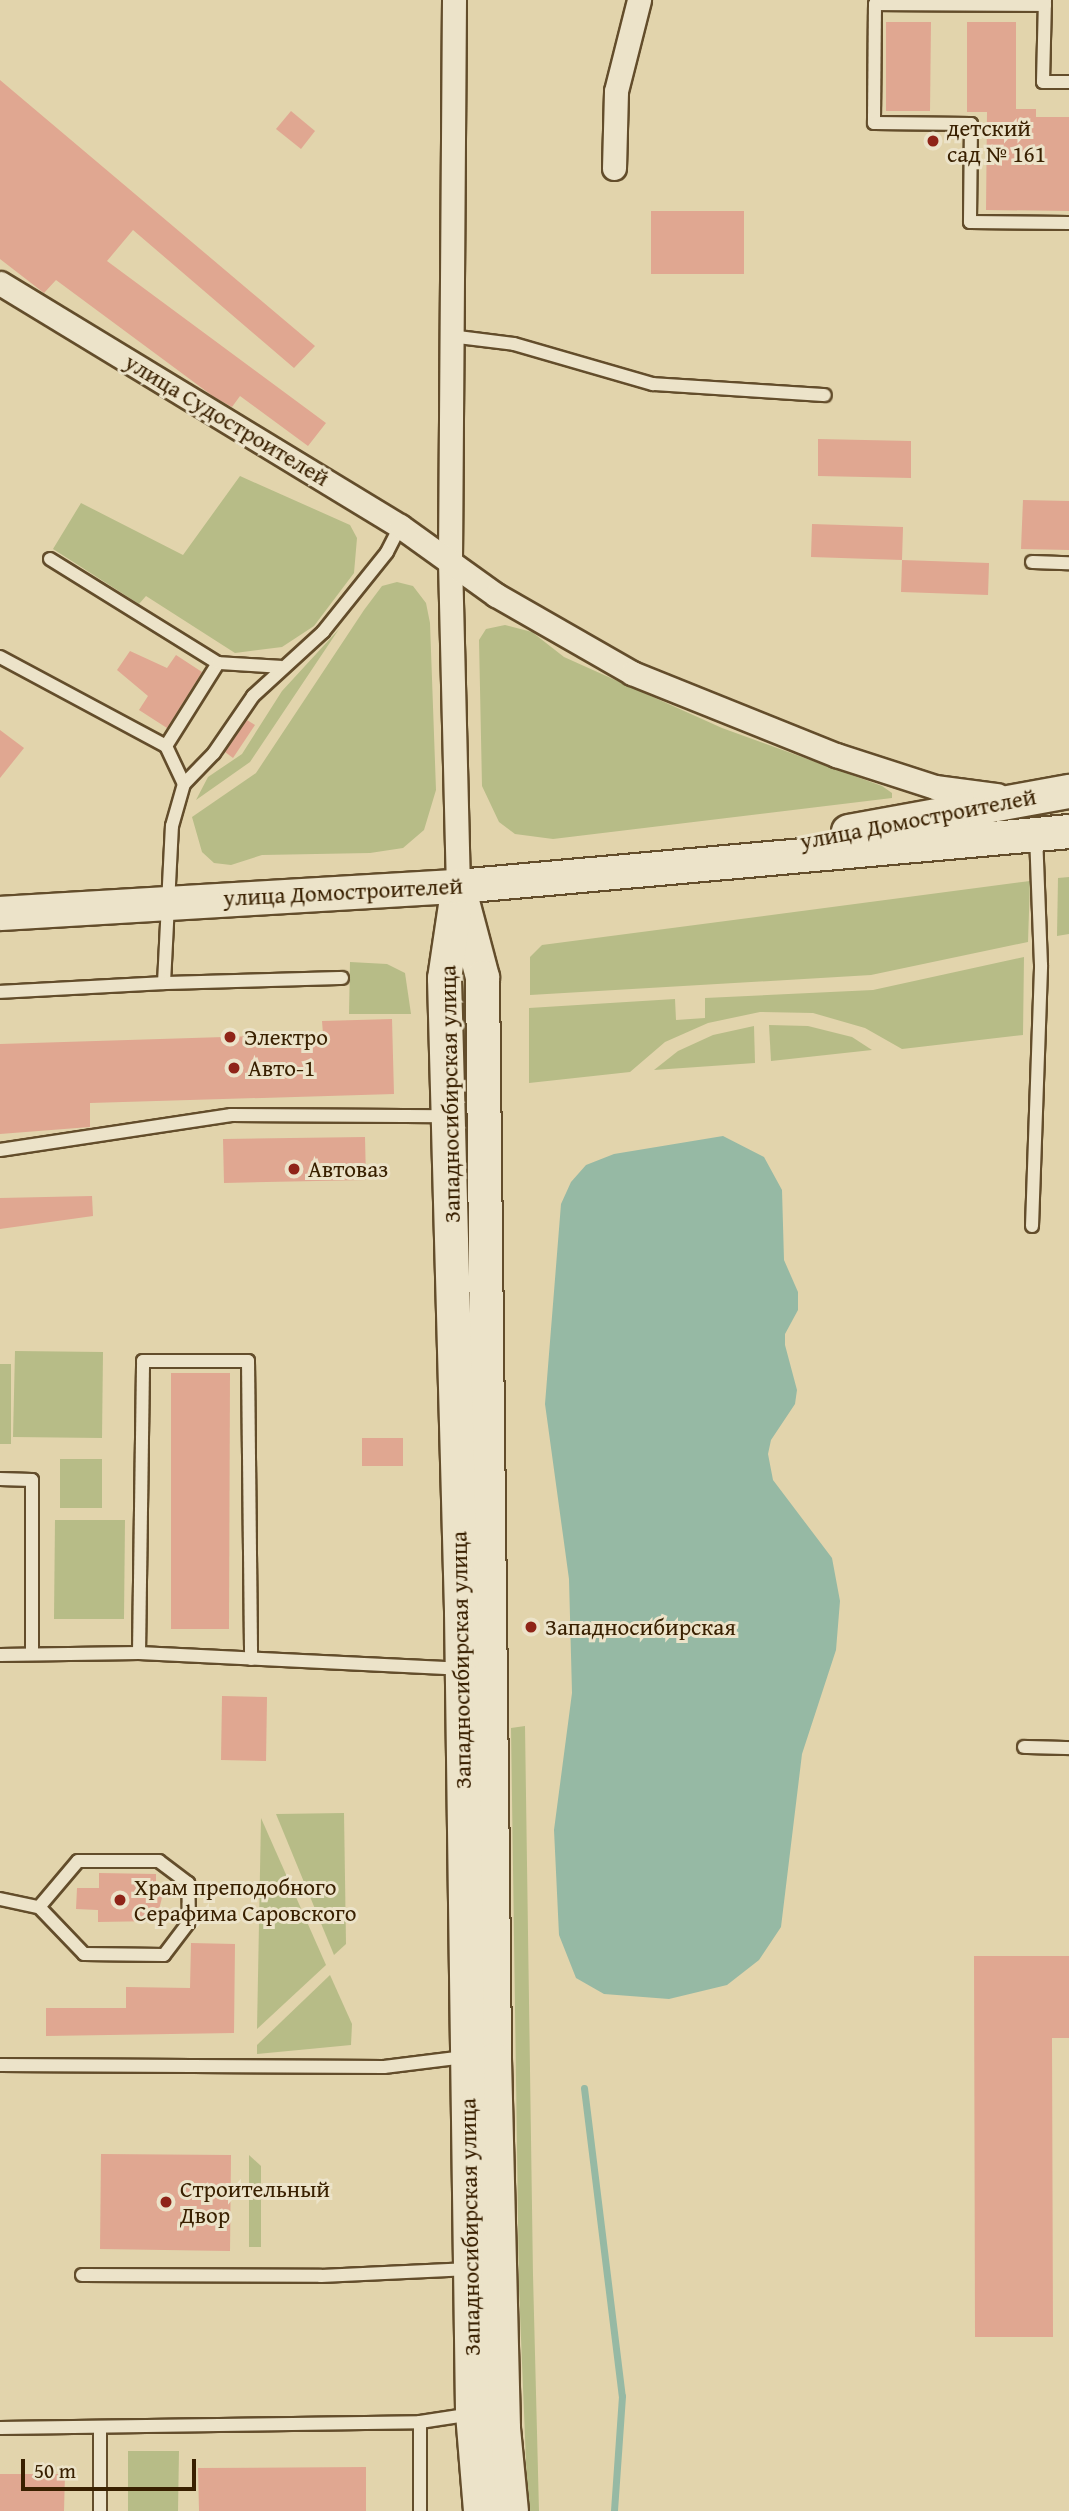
<!DOCTYPE html>
<html>
<head>
<meta charset="utf-8">
<style>
	body { margin:0 }
	#map { position:relative; width:1069px; height:2511px; overflow:hidden; background:#e2d4ac; font-family:"Gentium Book Plus",serif }
	div>[style] { position:absolute }
	[style*='--x'] { left:calc(var(--x)*1px); top:calc(var(--y)*1px); width:calc(var(--w)*1px); rotate:calc(var(--a)*1deg) }
	.green>* { inset:0; background:#b7bc87 }
	.water>* { inset:0; background:#96b9a4 }
	.stream>* { height:7px; margin:-3.5px; padding:0 3.5px; transform-origin:3.5px; border-radius:3.5px; background:#96b9a4 }
	.building>* { inset:0; background:#e0a791 }
	.roads { filter:drop-shadow(2px 0 #634d2b) drop-shadow(-2px 0 #634d2b) drop-shadow(0 2px #634d2b) drop-shadow(0 -2px #634d2b) }
	.service>* { height:12px; margin:-6px; padding:0 6px; transform-origin:6px; border-radius:6px; background:#ece3c9 }
	.minor>* { height:23px; margin:-11.5px; padding:0 11.5px; transform-origin:11.5px; border-radius:11.5px; background:#ece3c9 }
	.secondary>* { height:33px; margin:-16.5px; padding:0 16.5px; transform-origin:16.5px; border-radius:16.5px; background:#ece3c9 }
	.dots>* { width:19px; height:19px; translate:-50% -50%; box-sizing:border-box; border:4px solid #ece3c9; border-radius:50% }
	span { translate:-50% -50%; white-space:nowrap; text-align:center; line-height:1.15; -webkit-text-stroke:6px #ece3c9; paint-order:stroke }
	.poi-label { font-size:23px; color:#392000 }
	.left { translate:0 -50%; text-align:left }
	.street-label { font-size:23px; color:#392000 }
	.scale { position:absolute; left:21px; top:2459px; width:175px; height:32px; box-sizing:border-box; border:4px solid #392000; border-top:0; padding-left:9px; font-size:21px; line-height:24px; white-space:nowrap; color:#392000; -webkit-text-stroke:5px #ece3c9; paint-order:stroke }
</style>
</head>
<body>
<div id="map">
	<div class="green">
		<div style="clip-path:polygon(240px 476px,350px 525px,357px 538px,354px 573px,314px 626px,282px 647px,235px 653px,146px 596px,139px 604px,53px 549px,81px 503px,183px 555px)"></div>
		<div style="clip-path:polygon(397px 582px,413px 586px,426px 603px,430px 623px,436px 790px,424px 830px,403px 848px,370px 853px,262px 855px,231px 865px,214px 863px,202px 852px,192px 817px,256px 773px,364px 610px,382px 586px)"></div>
		<div style="clip-path:polygon(505px 625px,532px 632px,564px 657px,722px 728px,882px 786px,892px 793px,892px 798px,553px 839px,515px 834px,499px 822px,482px 786px,479px 640px,486px 629px)"></div>
		<div style="clip-path:polygon(339px 629px,250px 762px,196px 800px,208px 777px,242px 754px,282px 691px)"></div>
		<div style="clip-path:polygon(1069px 877px,1069px 934px,1057px 936px,1058px 878px)"></div>
		<div style="clip-path:polygon(1030px 881px,1028px 942px,871px 975px,530px 995px,530px 957px,542px 945px)"></div>
		<div style="clip-path:polygon(1024px 957px,1023px 1035px,902px 1049px,865px 1028px,813px 1013px,760px 1012px,708px 1023px,665px 1042px,630px 1072px,529px 1083px,529px 1008px,675px 999px,676px 1020px,705px 1018px,705px 998px,873px 990px)"></div>
		<div style="clip-path:polygon(350px 962px,387px 964px,405px 973px,411px 1014px,349px 1014px)"></div>
		<div style="clip-path:polygon(769px 1025px,808px 1026px,852px 1037px,872px 1050px,771px 1061px)"></div>
		<div style="clip-path:polygon(754px 1026px,755px 1063px,654px 1070px,678px 1051px,713px 1035px)"></div>
		<div style="clip-path:polygon(15px 1351px,103px 1352px,102px 1438px,13px 1437px)"></div>
		<div style="clip-path:polygon(0 1364px,11px 1364px,11px 1444px,0 1444px)"></div>
		<div style="clip-path:polygon(60px 1459px,102px 1459px,102px 1508px,60px 1508px)"></div>
		<div style="clip-path:polygon(55px 1520px,125px 1520px,124px 1619px,54px 1619px)"></div>
		<div style="clip-path:polygon(525px 1726px,533px 2275px,539px 2511px,528px 2511px,519px 2289px,511px 1728px)"></div>
		<div style="clip-path:polygon(344px 1813px,346px 1944px,334px 1955px,276px 1814px)"></div>
		<div style="clip-path:polygon(261px 1818px,326px 1965px,257px 2029px)"></div>
		<div style="clip-path:polygon(330px 1975px,352px 2024px,351px 2045px,257px 2054px,257px 2045px)"></div>
		<div style="clip-path:polygon(249px 2155px,261px 2166px,261px 2247px,249px 2247px)"></div>
		<div style="clip-path:polygon(128px 2451px,179px 2451px,178px 2511px,128px 2511px)"></div>
	</div>
	<div class="water">
		<div style="clip-path:polygon(723px 1136px,764px 1157px,782px 1190px,784px 1260px,798px 1292px,798px 1310px,785px 1334px,785px 1345px,797px 1390px,795px 1404px,771px 1440px,768px 1454px,773px 1480px,832px 1558px,840px 1601px,836px 1650px,802px 1754px,781px 1927px,759px 1960px,727px 1985px,669px 1999px,604px 1994px,576px 1978px,559px 1935px,554px 1830px,572px 1693px,569px 1579px,545px 1404px,561px 1204px,571px 1182px,586px 1165px,614px 1154px)"></div>
	</div>
	<div class="stream">
		<div style="--x:584;--y:2088;--w:310;--a:83"></div>
		<div style="--x:622;--y:2396;--w:115;--a:94"></div>
	</div>
	<div class="building">
		<div style="clip-path:polygon(886px 22px,931px 22px,930px 111px,886px 111px)"></div>
		<div style="clip-path:polygon(967px 22px,1016px 22px,1016px 109px,1036px 109px,1036px 117px,1069px 117px,1069px 211px,986px 210px,987px 112px,967px 112px)"></div>
		<div style="clip-path:polygon(0 80px,315px 346px,294px 368px,133px 230px,107px 261px,326px 423px,308px 446px,240px 396px,232px 407px,214px 397px,56px 280px,44px 293px,0 259px)"></div>
		<div style="clip-path:polygon(291px 111px,315px 131px,301px 149px,276px 129px)"></div>
		<div style="clip-path:polygon(651px 211px,744px 211px,744px 274px,651px 274px)"></div>
		<div style="clip-path:polygon(818px 439px,911px 441px,911px 478px,818px 476px)"></div>
		<div style="clip-path:polygon(1023px 500px,1069px 501px,1069px 550px,1021px 549px)"></div>
		<div style="clip-path:polygon(812px 524px,903px 527px,902px 560px,811px 557px)"></div>
		<div style="clip-path:polygon(902px 560px,989px 563px,988px 595px,901px 592px)"></div>
		<div style="clip-path:polygon(130px 651px,167px 668px,176px 655px,202px 672px,167px 728px,139px 710px,148px 696px,117px 670px)"></div>
		<div style="clip-path:polygon(247px 720px,255px 725px,233px 758px,225px 752px)"></div>
		<div style="clip-path:polygon(0 730px,24px 748px,0 778px)"></div>
		<div style="clip-path:polygon(392px 1019px,394px 1094px,90px 1103px,90px 1127px,0 1134px,0 1044px,323px 1034px,322px 1021px)"></div>
		<div style="clip-path:polygon(365px 1137px,366px 1180px,224px 1183px,223px 1139px)"></div>
		<div style="clip-path:polygon(92px 1196px,93px 1216px,0 1229px,0 1198px)"></div>
		<div style="clip-path:polygon(171px 1373px,230px 1373px,229px 1629px,171px 1629px)"></div>
		<div style="clip-path:polygon(362px 1438px,403px 1438px,403px 1466px,362px 1466px)"></div>
		<div style="clip-path:polygon(222px 1696px,267px 1697px,266px 1761px,221px 1760px)"></div>
		<div style="clip-path:polygon(99px 1873px,156px 1874px,156px 1884px,164px 1890px,156px 1921px,98px 1922px,98px 1910px,76px 1909px,77px 1888px,99px 1888px)"></div>
		<div style="clip-path:polygon(191px 1943px,235px 1944px,234px 2033px,46px 2036px,46px 2008px,126px 2008px,126px 1987px,190px 1988px)"></div>
		<div style="clip-path:polygon(974px 1956px,1069px 1956px,1069px 2038px,1052px 2038px,1053px 2337px,975px 2337px)"></div>
		<div style="clip-path:polygon(101px 2154px,231px 2155px,230px 2251px,100px 2249px)"></div>
		<div style="clip-path:polygon(366px 2467px,366px 2511px,199px 2511px,198px 2468px)"></div>
		<div style="clip-path:polygon(0 2474px,65px 2474px,64px 2511px,0 2511px)"></div>
	</div>
	<div class="roads">
		<div class="service">
			<div style="--x:1045;--y:0;--w:82;--a:91.4"></div>
			<div style="--x:1043;--y:82;--w:26;--a:0"></div>
			<div style="--x:1045;--y:5;--w:170;--a:-179.7"></div>
			<div style="--x:875;--y:4;--w:119;--a:90.5"></div>
			<div style="--x:874;--y:123;--w:97;--a:0.6"></div>
			<div style="--x:971;--y:124;--w:98;--a:90.6"></div>
			<div style="--x:970;--y:222;--w:99;--a:0.6"></div>
			<div style="--x:450;--y:336;--w:64;--a:7.1"></div>
			<div style="--x:514;--y:344;--w:145;--a:16.1"></div>
			<div style="--x:653;--y:384;--w:172;--a:3.7"></div>
			<div style="--x:50;--y:559;--w:198;--a:31.8"></div>
			<div style="--x:1032;--y:562;--w:37;--a:2"></div>
			<div style="--x:0;--y:657;--w:188;--a:28.2"></div>
			<div style="--x:166;--y:746;--w:42;--a:64.7"></div>
			<div style="--x:166;--y:746;--w:98;--a:-57.9"></div>
			<div style="--x:218;--y:663;--w:63;--a:3.6"></div>
			<div style="--x:342;--y:978;--w:178;--a:178.4"></div>
			<div style="--x:164;--y:983;--w:157;--a:-87.1"></div>
			<div style="--x:172;--y:826;--w:44;--a:-74.1"></div>
			<div style="--x:184;--y:784;--w:43;--a:-45.9"></div>
			<div style="--x:214;--y:753;--w:69;--a:-55.6"></div>
			<div style="--x:253;--y:696;--w:95;--a:-42.4"></div>
			<div style="--x:323;--y:632;--w:102;--a:-51.3"></div>
			<div style="--x:387;--y:552;--w:29;--a:-63"></div>
			<div style="--x:0;--y:992;--w:164;--a:-3.1"></div>
			<div style="--x:0;--y:1150;--w:234;--a:-8.6"></div>
			<div style="--x:231;--y:1115;--w:217;--a:0.3"></div>
			<div style="--x:1032;--y:1226;--w:261;--a:-88"></div>
			<div style="--x:1041;--y:965;--w:129;--a:-92.2"></div>
			<div style="--x:0;--y:1479;--w:32;--a:2"></div>
			<div style="--x:32;--y:1480;--w:172;--a:90"></div>
			<div style="--x:139;--y:1653;--w:292;--a:-89.2"></div>
			<div style="--x:143;--y:1361;--w:105;--a:0"></div>
			<div style="--x:248;--y:1361;--w:298;--a:89.4"></div>
			<div style="--x:0;--y:1655;--w:139;--a:-0.8"></div>
			<div style="--x:139;--y:1653;--w:322;--a:2.8"></div>
			<div style="--x:1024;--y:1747;--w:45;--a:1.3"></div>
			<div style="--x:0;--y:1899;--w:40;--a:12"></div>
			<div style="--x:39;--y:1907;--w:65;--a:46.2"></div>
			<div style="--x:84;--y:1954;--w:80;--a:0.7"></div>
			<div style="--x:164;--y:1955;--w:41;--a:-52.9"></div>
			<div style="--x:189;--y:1922;--w:39;--a:-91"></div>
			<div style="--x:188;--y:1883;--w:36;--a:-143"></div>
			<div style="--x:159;--y:1861;--w:81;--a:180"></div>
			<div style="--x:78;--y:1861;--w:60;--a:130.3"></div>
			<div style="--x:0;--y:2065;--w:384;--a:0.3"></div>
			<div style="--x:384;--y:2067;--w:81;--a:-7.1"></div>
			<div style="--x:82;--y:2275;--w:239;--a:0.2"></div>
			<div style="--x:321;--y:2276;--w:149;--a:-2.7"></div>
			<div style="--x:420;--y:2422;--w:89;--a:90"></div>
			<div style="--x:100;--y:2427;--w:84;--a:90"></div>
			<div style="--x:0;--y:2428;--w:420;--a:-0.8"></div>
			<div style="--x:420;--y:2422;--w:53;--a:-8.7"></div>
		</div>
		<div class="minor">
			<div style="--x:454;--y:0;--w:561;--a:90.41"></div>
			<div style="--x:450;--y:561;--w:325;--a:88.6"></div>
			<div style="--x:614;--y:168;--w:77;--a:-88.5"></div>
			<div style="--x:616;--y:91;--w:94;--a:-75.8"></div>
			<div style="--x:0;--y:283;--w:468;--a:31.3"></div>
			<div style="--x:400;--y:526;--w:118;--a:35.7"></div>
			<div style="--x:496;--y:595;--w:157;--a:29.8"></div>
			<div style="--x:632;--y:673;--w:220;--a:21.9"></div>
			<div style="--x:836;--y:755;--w:104;--a:17.9"></div>
			<div style="--x:935;--y:787;--w:63;--a:7.4"></div>
		</div>
		<div class="secondary">
			<div style="--x:848;--y:831;--w:225;--a:-10.3"></div>
			<div style="--x:458;--y:886;--w:94;--a:75.2"></div>
			<div style="--x:482;--y:977;--w:1082;--a:89.36"></div>
			<div style="--x:494;--y:2059;--w:369;--a:88.6"></div>
			<div style="--x:503;--y:2428;--w:83;--a:84.5"></div>
			<div style="--x:456;--y:898;--w:81;--a:98.5"></div>
			<div style="--x:444;--y:978;--w:634;--a:88.46"></div>
			<div style="--x:461;--y:1612;--w:801;--a:89.21"></div>
			<div style="--x:472;--y:2413;--w:98;--a:85.3"></div>
			<div style="--x:0;--y:913;--w:459;--a:-3.4"></div>
			<div style="--x:458;--y:886;--w:613;--a:-5.14"></div>
		</div>
	</div>
	<div class="dots">
		<div style="left:933px;top:141px;background:#8f2418"></div>
		<div style="left:230px;top:1037px;background:#8f2418"></div>
		<div style="left:234px;top:1068px;background:#8f2418"></div>
		<div style="left:294px;top:1169px;background:#8f2418"></div>
		<div style="left:531px;top:1627px;background:#8f2418"></div>
		<div style="left:120px;top:1900px;background:#8f2418"></div>
		<div style="left:166px;top:2202px;background:#8f2418"></div>
	</div>
	<div class="poi-label">
		<span class="left" style="left:947px;top:141px">детский<br>сад № 161</span>
		<span class="left" style="left:244px;top:1037px">Электро</span>
		<span class="left" style="left:248px;top:1068px">Авто-1</span>
		<span class="left" style="left:308px;top:1169px">Автоваз</span>
		<span class="left" style="left:545px;top:1627px">Западносибирская</span>
		<span class="left" style="left:134px;top:1900px">Храм преподобного<br>Серафима Саровского</span>
		<span class="left" style="left:180px;top:2202px">Строительный<br>Двор</span>
	</div>
	<div class="street-label">
		<span style="left:227px;top:420px;rotate:31deg">улица Судостроителей</span>
		<span style="left:918px;top:819px;rotate:-11deg">улица Домостроителей</span>
		<span style="left:343px;top:892px;rotate:-3deg">улица Домостроителей</span>
		<span style="left:450px;top:1094px;rotate:-91deg">Западносибирская улица</span>
		<span style="left:461px;top:1660px;rotate:-91deg">Западносибирская улица</span>
		<span style="left:470px;top:2227px;rotate:-91deg">Западносибирская улица</span>
	</div>
	<div class="scale">50 m</div>
</div>
</body>
</html>
